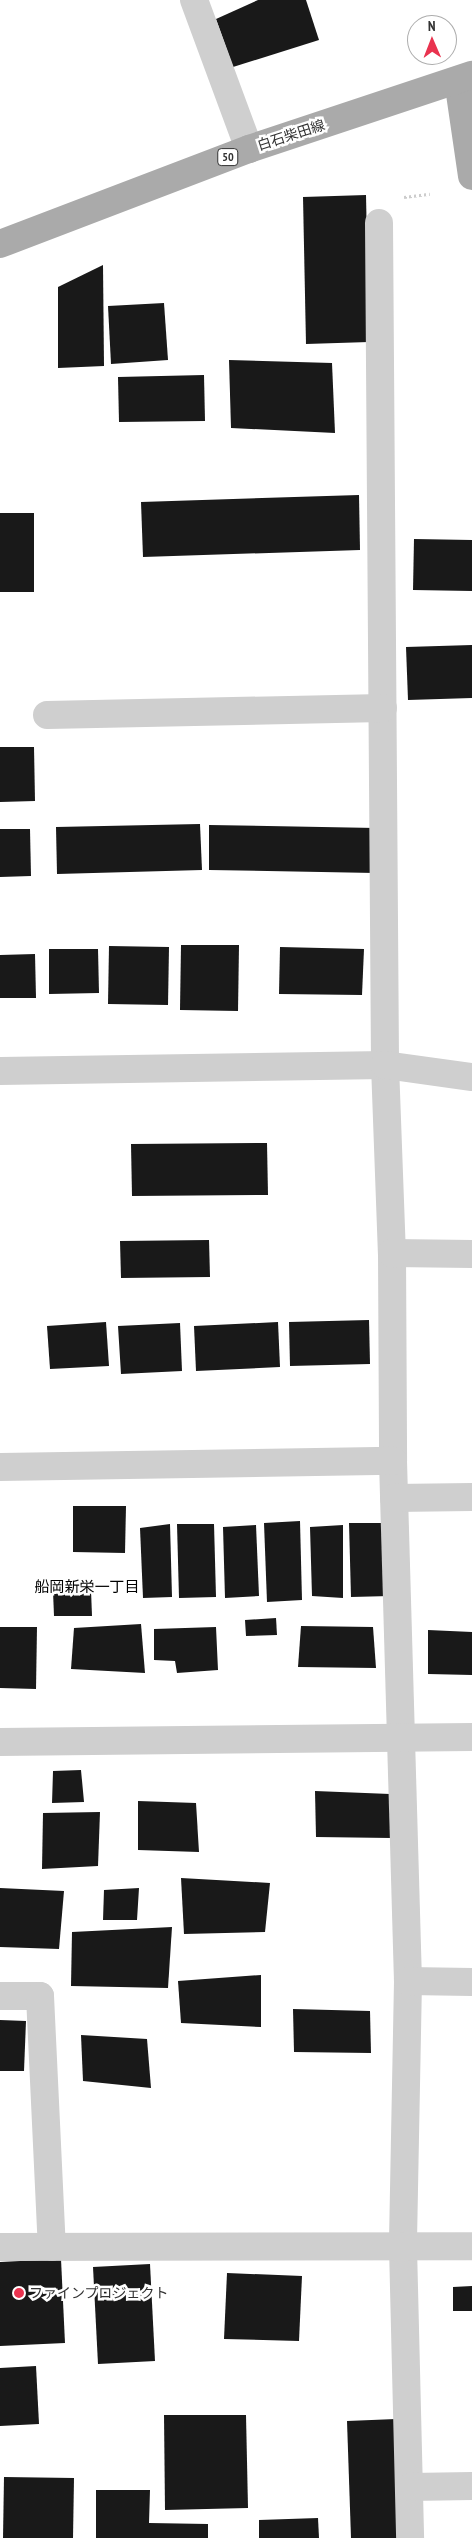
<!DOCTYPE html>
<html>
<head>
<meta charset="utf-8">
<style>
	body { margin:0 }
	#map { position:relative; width:472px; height:2538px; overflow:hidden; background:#fff; font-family:"PT Sans Narrow","Noto Sans JP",sans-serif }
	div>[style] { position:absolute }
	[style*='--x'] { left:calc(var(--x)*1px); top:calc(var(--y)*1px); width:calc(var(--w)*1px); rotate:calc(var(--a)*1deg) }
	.building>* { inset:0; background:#191919 }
	.path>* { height:3px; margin-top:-1.5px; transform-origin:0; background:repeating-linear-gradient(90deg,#ccc 0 2.5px,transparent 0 5px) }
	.minor>* { height:28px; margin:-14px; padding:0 14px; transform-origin:14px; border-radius:14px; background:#cfcfcf }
	.major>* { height:28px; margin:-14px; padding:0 14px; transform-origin:14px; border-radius:14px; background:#aaa }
	.dots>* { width:14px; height:14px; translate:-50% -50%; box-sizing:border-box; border:2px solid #fff; border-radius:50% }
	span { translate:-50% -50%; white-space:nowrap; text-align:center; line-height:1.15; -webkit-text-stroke:5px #fff; paint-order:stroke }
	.shield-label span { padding:1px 4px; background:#fff; border:1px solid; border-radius:4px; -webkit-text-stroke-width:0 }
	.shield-label { font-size:12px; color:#323232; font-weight:700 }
	.street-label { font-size:14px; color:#323232 }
	.poi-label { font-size:14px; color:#323232 }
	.left { translate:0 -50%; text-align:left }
	.neighbourhood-label { font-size:15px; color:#000 }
	.north { position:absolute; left:407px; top:15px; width:50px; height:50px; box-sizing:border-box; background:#fff; border:1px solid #adadad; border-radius:50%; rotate:359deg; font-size:14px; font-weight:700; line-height:20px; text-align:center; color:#323232 }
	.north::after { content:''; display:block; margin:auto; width:18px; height:22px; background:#e9334f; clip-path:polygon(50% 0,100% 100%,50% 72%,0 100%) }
</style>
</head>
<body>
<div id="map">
	<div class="building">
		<div style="clip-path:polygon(258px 0,306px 0,319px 40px,233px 67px,216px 19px)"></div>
		<div style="clip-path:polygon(366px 195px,369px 342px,306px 344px,303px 197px)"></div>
		<div style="clip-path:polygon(103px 265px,104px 366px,58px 368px,58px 287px)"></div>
		<div style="clip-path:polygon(164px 303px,168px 360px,111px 364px,108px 306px)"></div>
		<div style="clip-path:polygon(229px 360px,332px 363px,335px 433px,231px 428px)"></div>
		<div style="clip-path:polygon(204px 375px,205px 421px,119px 422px,118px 377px)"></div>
		<div style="clip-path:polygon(359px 495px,360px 550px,143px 557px,141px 502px)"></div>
		<div style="clip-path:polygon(0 513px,34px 513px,34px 592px,0 592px)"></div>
		<div style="clip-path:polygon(414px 539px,472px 540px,472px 591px,413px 590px)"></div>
		<div style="clip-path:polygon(472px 645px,472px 698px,408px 700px,406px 647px)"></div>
		<div style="clip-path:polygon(0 747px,34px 747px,35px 801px,0 802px)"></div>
		<div style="clip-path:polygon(200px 824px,202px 870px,57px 874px,56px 827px)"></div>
		<div style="clip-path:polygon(209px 825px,376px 828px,375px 873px,209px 870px)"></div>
		<div style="clip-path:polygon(0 829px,30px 829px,31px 876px,0 877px)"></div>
		<div style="clip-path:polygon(181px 945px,239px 945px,238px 1011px,180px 1010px)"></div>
		<div style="clip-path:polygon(109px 946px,169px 947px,168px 1005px,108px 1004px)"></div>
		<div style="clip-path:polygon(280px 947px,364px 949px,362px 995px,279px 994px)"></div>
		<div style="clip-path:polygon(49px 949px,98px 949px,99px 993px,49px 994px)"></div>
		<div style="clip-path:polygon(35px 954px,36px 998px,0 998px,0 955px)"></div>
		<div style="clip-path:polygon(267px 1143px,268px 1195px,132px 1196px,131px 1144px)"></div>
		<div style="clip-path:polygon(209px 1240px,210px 1277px,121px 1278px,120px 1241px)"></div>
		<div style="clip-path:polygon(369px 1320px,370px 1364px,290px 1366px,289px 1322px)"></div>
		<div style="clip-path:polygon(106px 1322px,109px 1366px,50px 1369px,47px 1326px)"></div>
		<div style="clip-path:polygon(278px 1322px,280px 1367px,196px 1371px,194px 1326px)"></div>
		<div style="clip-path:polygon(180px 1323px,182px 1371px,121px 1374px,118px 1326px)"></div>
		<div style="clip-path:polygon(73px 1506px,126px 1506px,125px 1553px,73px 1552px)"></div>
		<div style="clip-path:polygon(300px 1521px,302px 1600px,267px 1602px,264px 1523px)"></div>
		<div style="clip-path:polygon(349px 1523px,388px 1523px,390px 1596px,351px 1597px)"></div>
		<div style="clip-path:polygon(170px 1524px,172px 1597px,143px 1598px,140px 1528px)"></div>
		<div style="clip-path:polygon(177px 1524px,214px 1524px,216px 1597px,179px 1598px)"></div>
		<div style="clip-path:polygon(256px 1525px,259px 1596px,225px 1598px,223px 1527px)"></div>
		<div style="clip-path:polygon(343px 1525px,343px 1598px,312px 1596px,310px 1527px)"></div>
		<div style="clip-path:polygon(91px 1590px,92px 1616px,54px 1616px,53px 1591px)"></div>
		<div style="clip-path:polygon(276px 1618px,277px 1635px,246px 1636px,245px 1620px)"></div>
		<div style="clip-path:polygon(141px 1624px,145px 1673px,71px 1669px,74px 1628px)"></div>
		<div style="clip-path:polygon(301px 1626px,373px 1627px,376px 1668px,298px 1667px)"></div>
		<div style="clip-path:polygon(0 1627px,37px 1627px,36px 1689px,0 1688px)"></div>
		<div style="clip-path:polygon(216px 1627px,218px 1670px,177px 1673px,175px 1661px,154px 1660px,154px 1629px)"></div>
		<div style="clip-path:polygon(428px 1630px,472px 1632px,472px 1675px,428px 1674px)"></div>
		<div style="clip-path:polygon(81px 1770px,84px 1802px,52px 1803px,53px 1771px)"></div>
		<div style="clip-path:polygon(315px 1791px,390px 1794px,391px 1838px,316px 1837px)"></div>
		<div style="clip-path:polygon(138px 1801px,196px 1803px,199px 1852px,138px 1850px)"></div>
		<div style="clip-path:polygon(100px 1812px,98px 1866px,42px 1869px,43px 1813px)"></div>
		<div style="clip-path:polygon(181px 1878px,270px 1883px,265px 1932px,184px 1934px)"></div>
		<div style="clip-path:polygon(0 1888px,64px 1891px,59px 1949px,0 1947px)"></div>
		<div style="clip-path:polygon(139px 1888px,137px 1920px,103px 1920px,104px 1890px)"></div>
		<div style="clip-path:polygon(172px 1927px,168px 1988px,71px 1986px,72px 1932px)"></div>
		<div style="clip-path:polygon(261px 1975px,261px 2027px,181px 2023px,178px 1981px)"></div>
		<div style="clip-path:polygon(293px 2009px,370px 2011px,371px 2053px,294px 2052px)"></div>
		<div style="clip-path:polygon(0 2020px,26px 2021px,24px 2071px,0 2071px)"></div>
		<div style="clip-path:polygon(81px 2035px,147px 2039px,151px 2088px,83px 2081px)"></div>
		<div style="clip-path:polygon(61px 2259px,65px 2343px,0 2346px,0 2262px)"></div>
		<div style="clip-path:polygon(150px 2264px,155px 2361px,98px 2364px,93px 2267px)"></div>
		<div style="clip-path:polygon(227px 2273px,302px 2276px,299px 2341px,224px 2339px)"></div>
		<div style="clip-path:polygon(472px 2286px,472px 2311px,453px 2311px,453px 2287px)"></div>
		<div style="clip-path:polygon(36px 2366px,39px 2424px,0 2426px,0 2368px)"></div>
		<div style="clip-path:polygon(164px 2415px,246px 2415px,248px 2508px,165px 2510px)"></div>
		<div style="clip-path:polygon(396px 2419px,400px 2538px,351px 2538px,347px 2421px)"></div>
		<div style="clip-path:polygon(4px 2477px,74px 2478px,73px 2538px,3px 2538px)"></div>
		<div style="clip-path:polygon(96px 2490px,150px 2490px,149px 2523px,208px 2524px,208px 2538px,96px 2538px)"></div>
		<div style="clip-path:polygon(318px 2518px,319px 2538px,259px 2538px,259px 2520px)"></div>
	</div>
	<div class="path">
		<div style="--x:404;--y:197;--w:26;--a:-7"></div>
	</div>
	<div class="minor">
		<div style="--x:194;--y:0;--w:159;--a:69.7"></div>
		<div style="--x:379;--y:223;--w:842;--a:89.59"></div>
		<div style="--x:385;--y:1065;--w:188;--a:87.9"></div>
		<div style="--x:392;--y:1253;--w:208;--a:89.7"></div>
		<div style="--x:393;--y:1461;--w:520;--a:88.35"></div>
		<div style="--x:408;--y:1981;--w:266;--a:91.1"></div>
		<div style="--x:403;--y:2247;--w:291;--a:88.6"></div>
		<div style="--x:47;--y:715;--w:336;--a:-1.2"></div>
		<div style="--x:0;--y:1071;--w:385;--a:-0.9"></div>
		<div style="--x:385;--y:1065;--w:88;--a:7.9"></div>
		<div style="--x:392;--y:1253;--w:80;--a:0.7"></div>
		<div style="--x:0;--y:1467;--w:393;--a:-0.9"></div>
		<div style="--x:394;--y:1498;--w:78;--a:-0.7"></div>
		<div style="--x:0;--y:1742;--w:472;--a:-0.6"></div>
		<div style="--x:408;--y:1981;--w:64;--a:0.9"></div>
		<div style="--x:0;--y:1996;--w:40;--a:0"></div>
		<div style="--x:40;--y:1996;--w:251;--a:87.3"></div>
		<div style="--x:0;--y:2247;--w:472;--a:-0.1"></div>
		<div style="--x:410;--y:2487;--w:62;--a:-0.9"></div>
	</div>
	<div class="major">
		<div style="--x:458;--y:80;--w:97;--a:81.7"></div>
		<div style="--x:0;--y:244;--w:267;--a:-20.9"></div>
		<div style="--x:249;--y:149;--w:235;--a:-18.4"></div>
	</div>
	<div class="dots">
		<div style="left:19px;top:2293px;background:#e9334f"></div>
	</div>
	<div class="shield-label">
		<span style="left:228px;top:157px">50</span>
	</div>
	<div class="street-label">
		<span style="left:291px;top:135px;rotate:-18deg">白石柴田線</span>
	</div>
	<div class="poi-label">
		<span class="left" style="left:29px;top:2293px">ファインプロジェクト</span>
	</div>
	<div class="neighbourhood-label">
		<span style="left:87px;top:1587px">船岡新栄一丁目</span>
	</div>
	<div class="north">N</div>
</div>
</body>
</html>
